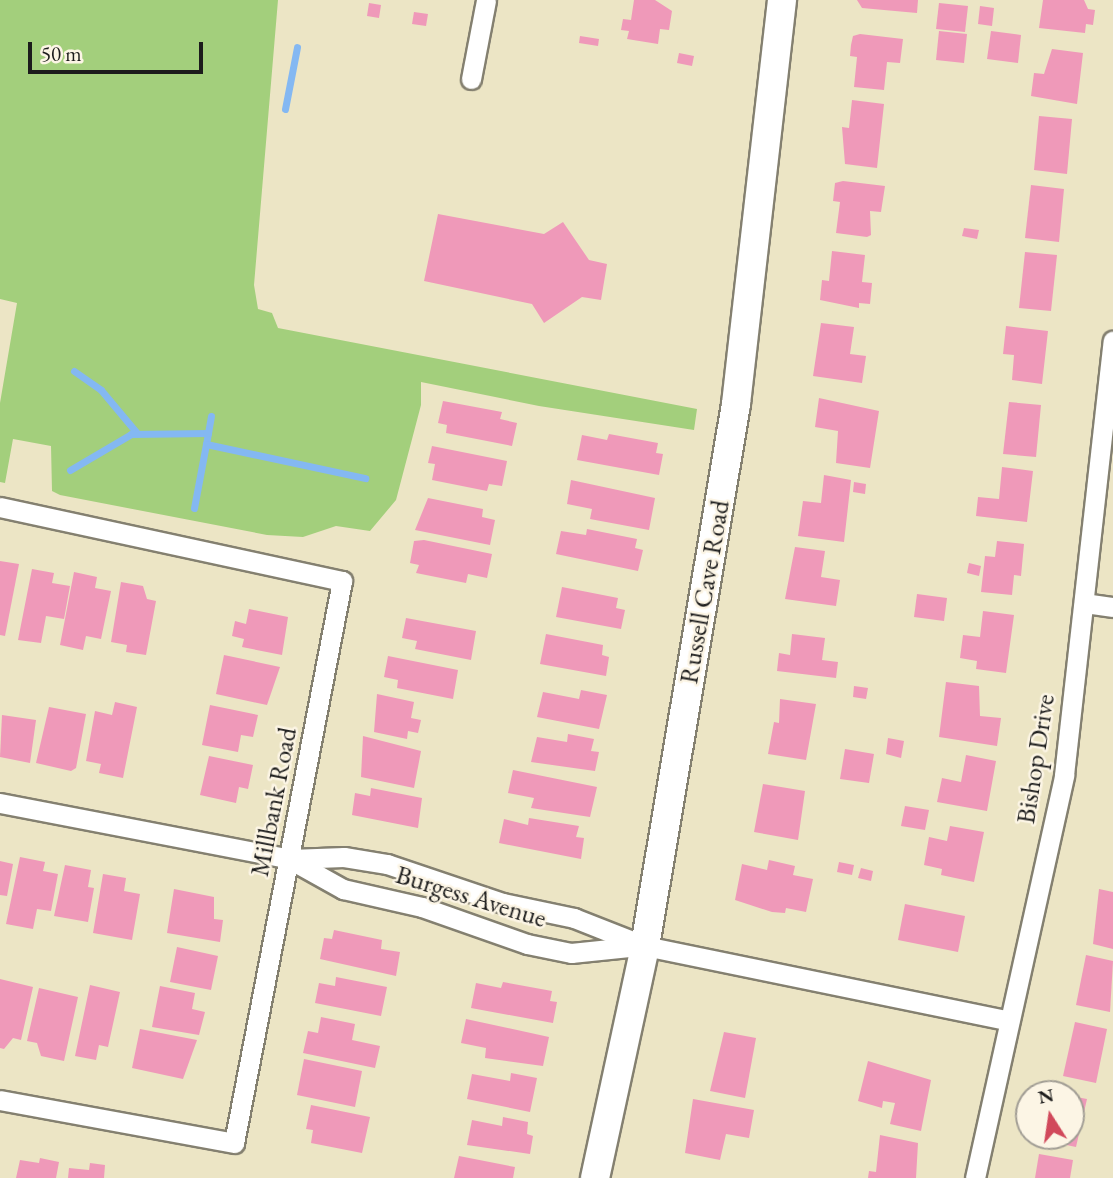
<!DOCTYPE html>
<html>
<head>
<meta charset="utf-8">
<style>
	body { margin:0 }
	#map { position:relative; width:1113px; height:1178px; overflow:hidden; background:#ece5c5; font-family:"EB Garamond",serif }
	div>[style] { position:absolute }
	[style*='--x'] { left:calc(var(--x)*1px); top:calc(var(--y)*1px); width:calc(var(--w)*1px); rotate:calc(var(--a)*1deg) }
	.green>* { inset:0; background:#a3cf7c }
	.stream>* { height:7px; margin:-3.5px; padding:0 3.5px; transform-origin:3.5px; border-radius:3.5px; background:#84b8f2 }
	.building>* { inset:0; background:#ef99b9 }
	.roads { filter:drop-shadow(2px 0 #848070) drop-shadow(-2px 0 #848070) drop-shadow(0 2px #848070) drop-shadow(0 -2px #848070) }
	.minor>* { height:19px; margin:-9.5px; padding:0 9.5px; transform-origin:9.5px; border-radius:9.5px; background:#fff }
	.secondary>* { height:28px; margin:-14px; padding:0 14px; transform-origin:14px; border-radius:14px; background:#fff }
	span { translate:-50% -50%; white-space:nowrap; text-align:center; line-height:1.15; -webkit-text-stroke:5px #fcf5e5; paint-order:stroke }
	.street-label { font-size:26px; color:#1c1c1c }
	.north { position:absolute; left:1015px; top:1080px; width:70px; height:70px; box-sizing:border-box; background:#fcf5e5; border:2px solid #a29e95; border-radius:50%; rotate:348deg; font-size:19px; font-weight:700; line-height:28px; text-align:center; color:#1c1c1c }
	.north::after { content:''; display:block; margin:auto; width:24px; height:32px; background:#d1495b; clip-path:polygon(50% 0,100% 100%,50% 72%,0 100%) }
	.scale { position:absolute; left:28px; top:42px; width:175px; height:32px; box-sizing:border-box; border:4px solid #1c1c1c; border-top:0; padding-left:9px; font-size:21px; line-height:24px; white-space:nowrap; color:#1c1c1c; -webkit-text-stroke:5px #fcf5e5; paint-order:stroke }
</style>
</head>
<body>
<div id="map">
	<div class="green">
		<div style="clip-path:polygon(0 0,278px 0,254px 285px,258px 309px,272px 313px,278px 328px,697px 409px,694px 430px,539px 406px,421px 382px,421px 405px,396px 500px,370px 531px,336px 526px,303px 537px,267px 535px,60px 495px,52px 491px,51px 446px,13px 439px,5px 483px,0 482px,0 403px,17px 303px,0 299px)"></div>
	</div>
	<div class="stream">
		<div style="--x:285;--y:109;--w:63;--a:-79"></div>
		<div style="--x:74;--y:371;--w:33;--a:35"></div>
		<div style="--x:101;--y:390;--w:56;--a:50.1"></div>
		<div style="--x:211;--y:416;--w:28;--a:100"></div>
		<div style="--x:206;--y:444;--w:163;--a:12.1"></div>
		<div style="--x:70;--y:470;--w:71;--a:-30.5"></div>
		<div style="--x:131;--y:434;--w:77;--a:-0.7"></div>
		<div style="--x:194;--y:508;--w:65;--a:-79.4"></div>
	</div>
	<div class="building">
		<div style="clip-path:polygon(634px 0,655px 0,672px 11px,669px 30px,660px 29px,658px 44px,627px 39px,629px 31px,621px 30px,623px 19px,631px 20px)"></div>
		<div style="clip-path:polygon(857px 0,918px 0,917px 13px,862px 8px)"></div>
		<div style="clip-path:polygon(1043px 0,1084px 0,1088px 9px,1095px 10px,1093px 25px,1086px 24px,1085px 33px,1039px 28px)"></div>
		<div style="clip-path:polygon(369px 3px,381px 5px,379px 18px,367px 16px)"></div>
		<div style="clip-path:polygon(939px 3px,968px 6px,965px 32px,936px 29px)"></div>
		<div style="clip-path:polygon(980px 6px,994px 8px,992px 26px,978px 24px)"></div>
		<div style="clip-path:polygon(414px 12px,428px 14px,426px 26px,412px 24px)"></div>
		<div style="clip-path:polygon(939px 31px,967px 34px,964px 63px,936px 60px)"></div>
		<div style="clip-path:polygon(991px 31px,1021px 35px,1018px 63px,987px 59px)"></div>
		<div style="clip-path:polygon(860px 34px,903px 39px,900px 63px,887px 62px,884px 90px,854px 87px,857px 57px,850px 56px,851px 45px,853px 36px)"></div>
		<div style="clip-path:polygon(580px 36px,599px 39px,598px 46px,579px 43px)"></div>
		<div style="clip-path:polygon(1052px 49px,1083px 53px,1077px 104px,1031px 96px,1034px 73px,1044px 74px)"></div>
		<div style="clip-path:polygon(679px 53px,694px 56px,692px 66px,677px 63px)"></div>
		<div style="clip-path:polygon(852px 100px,884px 104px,877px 168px,845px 164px,842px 127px,849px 128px)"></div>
		<div style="clip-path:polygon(1039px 116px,1072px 119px,1067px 174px,1034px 170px)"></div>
		<div style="clip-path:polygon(843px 181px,885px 186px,881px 212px,870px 211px,871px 235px,867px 237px,836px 233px,840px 202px,833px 201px,835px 183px)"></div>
		<div style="clip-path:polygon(1031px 185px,1064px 189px,1059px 242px,1025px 238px)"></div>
		<div style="clip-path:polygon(438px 214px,544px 234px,563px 222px,589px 260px,607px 264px,601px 300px,582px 297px,544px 323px,532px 304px,424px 281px)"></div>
		<div style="clip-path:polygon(964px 228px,979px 230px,977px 239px,962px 236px)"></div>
		<div style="clip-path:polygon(832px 251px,865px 255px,862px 282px,872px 283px,870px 304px,859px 303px,859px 308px,820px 300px,822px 280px,829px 281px)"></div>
		<div style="clip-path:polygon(1025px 252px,1057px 255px,1051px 311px,1019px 308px)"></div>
		<div style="clip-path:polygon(821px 323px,854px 327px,850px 354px,866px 356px,862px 383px,813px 376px)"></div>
		<div style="clip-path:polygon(1006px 326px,1048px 331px,1042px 384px,1012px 380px,1014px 355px,1003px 354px)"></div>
		<div style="clip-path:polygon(819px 398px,879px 411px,870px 468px,836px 463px,838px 431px,815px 427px)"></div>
		<div style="clip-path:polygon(443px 401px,502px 412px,500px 419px,517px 423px,512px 446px,446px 433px,447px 425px,438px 423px)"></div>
		<div style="clip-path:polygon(1009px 402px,1041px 405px,1036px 457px,1003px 454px)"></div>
		<div style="clip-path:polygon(609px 434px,658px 443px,656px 453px,663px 454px,659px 475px,577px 460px,582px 435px,607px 440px)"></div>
		<div style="clip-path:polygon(432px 446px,507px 461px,502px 486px,489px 484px,487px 491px,432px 480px,435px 464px,428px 463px)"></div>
		<div style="clip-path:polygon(1002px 467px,1033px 471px,1027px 522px,976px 516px,978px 497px,999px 499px)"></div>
		<div style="clip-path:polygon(824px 475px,851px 480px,844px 542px,798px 536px,803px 501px,821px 503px)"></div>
		<div style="clip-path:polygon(571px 480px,655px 498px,649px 530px,590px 519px,592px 509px,567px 504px)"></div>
		<div style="clip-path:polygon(854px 482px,866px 484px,865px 494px,853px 492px)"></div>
		<div style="clip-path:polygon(428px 498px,483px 509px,482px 517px,495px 520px,490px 545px,415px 530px)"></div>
		<div style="clip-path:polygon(587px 529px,637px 539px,635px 548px,643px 550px,638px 571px,556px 554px,561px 531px,586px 535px)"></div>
		<div style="clip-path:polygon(424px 540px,492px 554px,487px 578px,468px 574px,466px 583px,416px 573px,419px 565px,410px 563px,414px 541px)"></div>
		<div style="clip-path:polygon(997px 541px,1024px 544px,1021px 576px,1014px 575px,1012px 595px,981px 592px,985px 556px,995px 557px)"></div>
		<div style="clip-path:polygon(795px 547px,825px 551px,821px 577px,840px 580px,836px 606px,785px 599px)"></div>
		<div style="clip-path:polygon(0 561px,19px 564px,5px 636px,0 635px)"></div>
		<div style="clip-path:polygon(969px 563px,981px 566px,979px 576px,967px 573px)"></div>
		<div style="clip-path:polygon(32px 569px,54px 573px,52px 583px,70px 586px,64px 619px,46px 616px,41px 643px,18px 640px)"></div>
		<div style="clip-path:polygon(74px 572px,97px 577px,95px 588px,111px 591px,101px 639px,86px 636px,83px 650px,60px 645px)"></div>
		<div style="clip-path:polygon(121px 582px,143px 586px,147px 599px,156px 601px,146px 655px,126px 652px,127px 645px,111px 642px)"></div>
		<div style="clip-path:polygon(562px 587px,618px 598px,616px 608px,625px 610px,621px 629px,556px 617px)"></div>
		<div style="clip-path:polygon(917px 594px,947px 598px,944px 621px,914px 617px)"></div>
		<div style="clip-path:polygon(249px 609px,288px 617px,282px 655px,242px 647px,244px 639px,232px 636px,235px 621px,246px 624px)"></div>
		<div style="clip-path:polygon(983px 611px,1014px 615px,1006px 673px,976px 669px,977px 661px,960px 658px,963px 635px,980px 637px)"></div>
		<div style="clip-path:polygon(406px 618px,476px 631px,471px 660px,415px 649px,417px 641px,402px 638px)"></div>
		<div style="clip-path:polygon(546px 634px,603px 645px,602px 655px,609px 657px,606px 676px,540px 664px)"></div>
		<div style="clip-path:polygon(792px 634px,825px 638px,822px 660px,838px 662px,836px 678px,777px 671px,779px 653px,790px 655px)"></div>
		<div style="clip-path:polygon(224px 655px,280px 667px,267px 705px,216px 694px)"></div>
		<div style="clip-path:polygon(388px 656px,458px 670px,453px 699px,397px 688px,398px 680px,384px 677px)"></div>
		<div style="clip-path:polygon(946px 682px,979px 686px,980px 716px,1001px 718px,997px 746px,939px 737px)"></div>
		<div style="clip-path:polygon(854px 686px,868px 688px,866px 699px,853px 697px)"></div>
		<div style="clip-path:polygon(581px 690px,607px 695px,599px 729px,537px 717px,543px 692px,579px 699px)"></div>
		<div style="clip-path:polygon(377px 694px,414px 702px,411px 718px,421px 720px,418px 733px,408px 731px,407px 739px,374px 732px)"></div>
		<div style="clip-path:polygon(780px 699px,816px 704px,806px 760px,768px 754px,774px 722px,779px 723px)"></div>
		<div style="clip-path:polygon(115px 702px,137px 707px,123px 778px,99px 773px,101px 764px,86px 761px,95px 711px,112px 715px)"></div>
		<div style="clip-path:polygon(210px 705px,258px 715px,253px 737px,241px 735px,238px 752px,202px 745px)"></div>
		<div style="clip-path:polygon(49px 707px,86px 714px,76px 768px,71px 771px,36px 763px)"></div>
		<div style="clip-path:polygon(2px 715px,36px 720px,30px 763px,0 757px)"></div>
		<div style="clip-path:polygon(568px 734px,594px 739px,591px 751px,599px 752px,595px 771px,531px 762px,537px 737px,567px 742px)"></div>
		<div style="clip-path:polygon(363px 736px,421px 751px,414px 788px,361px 777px)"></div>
		<div style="clip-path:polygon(888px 738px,904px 741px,901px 758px,886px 754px)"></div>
		<div style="clip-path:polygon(845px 749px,874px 754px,869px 783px,840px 779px)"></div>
		<div style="clip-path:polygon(966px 755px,996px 761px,987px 811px,937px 802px,942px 778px,961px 782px)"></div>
		<div style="clip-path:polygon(209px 756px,253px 765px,248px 789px,239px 787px,236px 803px,200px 795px)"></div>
		<div style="clip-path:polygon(513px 770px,597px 787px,590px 817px,531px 808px,534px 798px,508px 793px)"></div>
		<div style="clip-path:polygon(763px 784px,805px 791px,798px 840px,754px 832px)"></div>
		<div style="clip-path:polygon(371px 788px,422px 798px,418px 828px,352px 815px,355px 793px,370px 796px)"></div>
		<div style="clip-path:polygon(905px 806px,929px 810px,925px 830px,901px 826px)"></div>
		<div style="clip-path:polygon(529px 818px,579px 826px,576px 837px,584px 838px,581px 859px,499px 843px,504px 819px,528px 825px)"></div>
		<div style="clip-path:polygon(950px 826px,984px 832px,974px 882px,941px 875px,942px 869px,924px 865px,929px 837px,947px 841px)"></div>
		<div style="clip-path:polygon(20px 857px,45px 862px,43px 871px,58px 874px,51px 911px,37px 909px,33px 929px,6px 924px)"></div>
		<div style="clip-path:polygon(769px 860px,795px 866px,793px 875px,813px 879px,806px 912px,786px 908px,785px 913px,772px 912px,735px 900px,742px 864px,767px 870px)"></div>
		<div style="clip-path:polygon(0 861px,13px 864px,7px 896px,0 895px)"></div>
		<div style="clip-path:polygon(839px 862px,854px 865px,852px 875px,837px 872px)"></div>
		<div style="clip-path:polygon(65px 865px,91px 870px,88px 887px,94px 888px,88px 922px,54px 916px)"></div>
		<div style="clip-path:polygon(861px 868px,873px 871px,871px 881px,858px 878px)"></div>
		<div style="clip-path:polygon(103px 874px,126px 878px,124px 891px,140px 894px,132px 940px,93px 933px)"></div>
		<div style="clip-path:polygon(174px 889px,214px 897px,214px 919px,223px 920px,220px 942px,167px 933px)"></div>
		<div style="clip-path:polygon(1099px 889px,1113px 892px,1113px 949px,1093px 944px)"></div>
		<div style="clip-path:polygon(905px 904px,965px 916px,958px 952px,898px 940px)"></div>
		<div style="clip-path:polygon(334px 930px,382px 940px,381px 949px,400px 952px,396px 976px,320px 959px,324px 938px,332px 939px)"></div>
		<div style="clip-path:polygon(177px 947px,218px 956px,211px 990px,170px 982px)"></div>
		<div style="clip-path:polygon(1086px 955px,1113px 961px,1110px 1012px,1076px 1005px)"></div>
		<div style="clip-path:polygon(336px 977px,387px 987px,381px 1016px,315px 1003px,319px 983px,335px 986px)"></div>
		<div style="clip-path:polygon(0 979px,33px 987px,21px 1040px,13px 1038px,4px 1049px,0 1048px)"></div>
		<div style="clip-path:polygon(503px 982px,552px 991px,550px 1001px,557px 1002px,553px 1023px,471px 1008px,476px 983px,501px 988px)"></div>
		<div style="clip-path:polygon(90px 985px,120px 992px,108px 1047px,99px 1045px,96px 1060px,75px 1056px)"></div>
		<div style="clip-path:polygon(160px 986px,195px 993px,192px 1009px,205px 1012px,199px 1035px,152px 1027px)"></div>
		<div style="clip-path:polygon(39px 988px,78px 997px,64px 1061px,41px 1056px,37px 1043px,27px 1041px)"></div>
		<div style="clip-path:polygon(321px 1017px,355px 1024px,352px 1040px,380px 1046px,375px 1068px,303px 1053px,308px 1031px,318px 1033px)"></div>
		<div style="clip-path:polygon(466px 1019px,549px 1037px,543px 1066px,485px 1058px,486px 1048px,461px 1043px)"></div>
		<div style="clip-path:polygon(1075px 1022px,1107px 1029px,1096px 1083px,1063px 1076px)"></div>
		<div style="clip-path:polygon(140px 1029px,197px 1040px,183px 1079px,132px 1068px)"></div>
		<div style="clip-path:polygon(724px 1032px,756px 1038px,745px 1098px,710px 1091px)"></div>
		<div style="clip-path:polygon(304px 1059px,362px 1071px,355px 1107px,297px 1095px)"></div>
		<div style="clip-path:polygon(868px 1061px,931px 1080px,921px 1131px,890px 1124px,895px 1103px,883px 1101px,882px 1108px,858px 1101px)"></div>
		<div style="clip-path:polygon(511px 1073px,537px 1078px,530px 1112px,467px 1099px,472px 1074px,510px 1081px)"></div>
		<div style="clip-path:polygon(1071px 1096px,1087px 1099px,1076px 1147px,1042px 1140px,1043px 1136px,1071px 1136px)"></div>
		<div style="clip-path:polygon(693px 1099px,754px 1110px,749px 1138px,726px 1134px,720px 1160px,685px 1153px)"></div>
		<div style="clip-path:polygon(311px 1105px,370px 1117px,362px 1153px,311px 1143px,313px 1130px,306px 1129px)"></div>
		<div style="clip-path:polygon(503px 1117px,528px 1122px,527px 1134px,533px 1136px,530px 1154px,467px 1145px,472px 1120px,502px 1126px)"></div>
		<div style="clip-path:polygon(880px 1135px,918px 1143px,916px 1178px,868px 1178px,869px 1171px,876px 1172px)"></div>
		<div style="clip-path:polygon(1039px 1154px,1073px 1160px,1070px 1178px,1035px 1178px)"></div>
		<div style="clip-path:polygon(459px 1156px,515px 1167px,513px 1178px,454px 1178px)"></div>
		<div style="clip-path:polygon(40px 1158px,59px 1162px,56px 1178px,16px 1178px,20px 1160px,39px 1163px)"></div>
		<div style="clip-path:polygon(90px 1163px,105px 1165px,104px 1178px,68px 1178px,69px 1168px,89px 1170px)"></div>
	</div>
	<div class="roads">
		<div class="minor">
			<div style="--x:471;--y:79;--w:80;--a:-79.2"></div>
			<div style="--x:0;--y:507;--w:350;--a:12.2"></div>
			<div style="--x:342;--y:581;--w:572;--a:100.88"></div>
			<div style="--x:234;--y:1143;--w:238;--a:-169.6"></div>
			<div style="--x:1084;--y:603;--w:29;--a:8"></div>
			<div style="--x:0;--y:803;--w:295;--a:10.9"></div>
			<div style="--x:290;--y:859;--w:54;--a:-2.1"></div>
			<div style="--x:344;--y:857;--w:44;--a:9.2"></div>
			<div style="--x:387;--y:864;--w:122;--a:18.6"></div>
			<div style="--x:503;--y:903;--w:73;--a:11.9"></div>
			<div style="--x:574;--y:918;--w:76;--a:21.5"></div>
			<div style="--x:645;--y:946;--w:372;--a:11.6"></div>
			<div style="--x:291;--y:860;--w:60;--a:29.1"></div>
			<div style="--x:343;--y:889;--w:81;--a:12.8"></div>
			<div style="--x:422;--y:907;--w:111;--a:19.4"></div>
			<div style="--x:527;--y:944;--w:45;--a:11.6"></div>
			<div style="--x:571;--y:953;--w:68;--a:-5.9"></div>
			<div style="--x:975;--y:1178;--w:413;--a:-77.5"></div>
			<div style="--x:1064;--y:775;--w:437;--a:-83.6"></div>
		</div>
		<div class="secondary">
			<div style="--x:595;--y:1178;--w:237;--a:-77.8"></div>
			<div style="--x:645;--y:946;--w:550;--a:-80.47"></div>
			<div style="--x:736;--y:404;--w:407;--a:-83.5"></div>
		</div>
	</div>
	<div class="street-label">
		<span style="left:705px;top:592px;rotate:-80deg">Russell Cave Road</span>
		<span style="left:1036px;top:759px;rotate:-81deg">Bishop Drive</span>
		<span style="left:274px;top:802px;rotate:-79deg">Millbank Road</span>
		<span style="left:471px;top:897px;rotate:17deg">Burgess Avenue</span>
	</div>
	<div class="north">N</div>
	<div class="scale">50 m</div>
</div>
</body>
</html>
